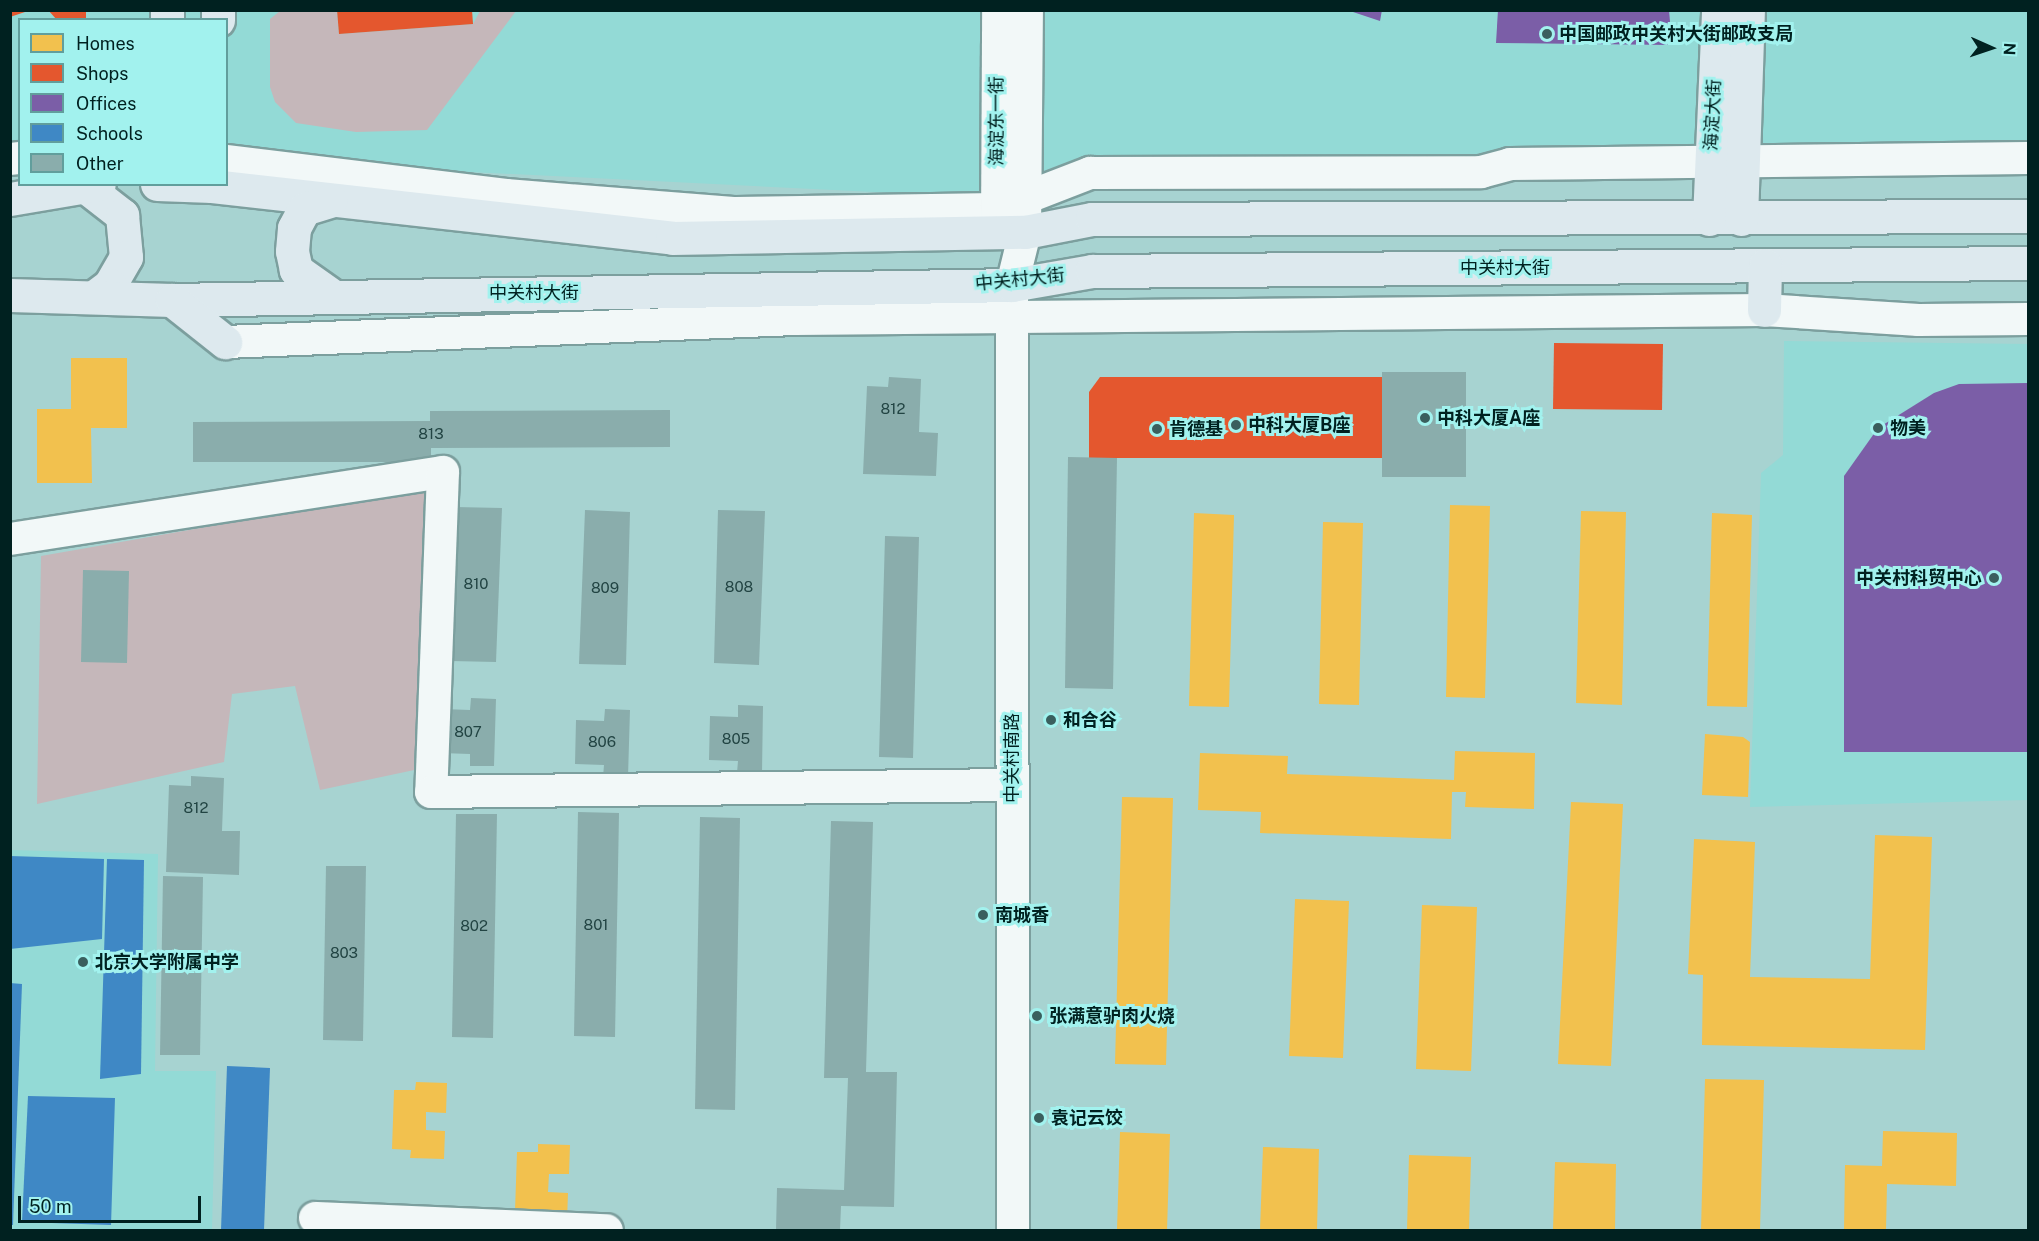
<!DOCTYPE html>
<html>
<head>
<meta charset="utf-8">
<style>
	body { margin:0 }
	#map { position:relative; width:2039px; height:1241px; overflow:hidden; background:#a7d3d1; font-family:"Public Sans","Noto Sans SC",sans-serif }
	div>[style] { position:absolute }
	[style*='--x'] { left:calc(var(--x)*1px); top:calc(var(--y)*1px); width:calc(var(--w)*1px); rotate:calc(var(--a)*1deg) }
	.built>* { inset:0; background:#93dad6 }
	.green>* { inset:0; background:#c5b7ba }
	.homes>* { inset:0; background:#f2c14e }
	.shops>* { inset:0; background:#e4572e }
	.offices>* { inset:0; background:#7b5ea7 }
	.schools>* { inset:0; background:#3f88c5 }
	.building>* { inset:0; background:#8aadac }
	.roads { filter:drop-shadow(2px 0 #7c9f9e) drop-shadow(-2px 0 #7c9f9e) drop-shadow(0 2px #7c9f9e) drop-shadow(0 -2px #7c9f9e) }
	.minor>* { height:32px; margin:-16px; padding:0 16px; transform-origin:16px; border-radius:16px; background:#f2f8f8 }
	.major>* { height:33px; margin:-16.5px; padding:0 16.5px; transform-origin:16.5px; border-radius:16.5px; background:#dde9ee }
	.dots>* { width:16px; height:16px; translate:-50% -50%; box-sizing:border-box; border:3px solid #a2f2ee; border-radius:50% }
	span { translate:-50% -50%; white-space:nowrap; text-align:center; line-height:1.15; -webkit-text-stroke:6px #a2f2ee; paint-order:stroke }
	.number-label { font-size:15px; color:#224443 }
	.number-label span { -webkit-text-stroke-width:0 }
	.poi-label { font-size:18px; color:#002120; font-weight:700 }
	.left { translate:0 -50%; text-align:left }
	.right { translate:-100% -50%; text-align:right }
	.street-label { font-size:18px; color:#002120 }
	.frame { position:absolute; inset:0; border:12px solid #002120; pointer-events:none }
	.legend { position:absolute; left:18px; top:18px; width:210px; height:168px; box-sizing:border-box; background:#a2f2ee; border:2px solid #619e9c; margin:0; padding:8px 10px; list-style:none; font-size:18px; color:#002120 }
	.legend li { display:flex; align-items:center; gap:12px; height:30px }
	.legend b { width:30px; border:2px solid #619e9c }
	.north { position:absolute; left:1961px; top:18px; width:60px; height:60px; -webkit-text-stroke:4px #a2f2ee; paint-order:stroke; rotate:93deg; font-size:16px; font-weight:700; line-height:24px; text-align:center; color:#002120 }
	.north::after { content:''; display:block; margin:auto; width:21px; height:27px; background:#002120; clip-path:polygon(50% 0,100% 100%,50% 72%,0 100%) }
	.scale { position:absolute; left:18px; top:1196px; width:183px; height:27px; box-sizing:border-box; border:3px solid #002120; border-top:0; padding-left:8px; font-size:18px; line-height:21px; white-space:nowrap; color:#002120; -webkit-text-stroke:4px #a2f2ee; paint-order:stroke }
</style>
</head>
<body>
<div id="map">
	<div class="built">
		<div style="clip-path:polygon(11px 11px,2028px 11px,2028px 158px,1090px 173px,997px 198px,227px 160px,226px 20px,20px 20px,19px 157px,11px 159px)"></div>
		<div style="clip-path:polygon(1784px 341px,2028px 344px,2028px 800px,1750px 807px,1761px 473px,1783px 455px)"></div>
		<div style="clip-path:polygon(11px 850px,158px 854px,155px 1071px,216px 1071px,212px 1230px,11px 1230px)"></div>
	</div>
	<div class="green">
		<div style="clip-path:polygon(280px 11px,337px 11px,339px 34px,473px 24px,480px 11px,516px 11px,427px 130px,356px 132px,296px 123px,275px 102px,270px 87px,270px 19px)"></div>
		<div style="clip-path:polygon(429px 488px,419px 769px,320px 790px,295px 686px,232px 694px,224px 762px,37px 804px,41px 556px)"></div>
	</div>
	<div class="homes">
		<div style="clip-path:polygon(71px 358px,127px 358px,127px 428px,91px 428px,92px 483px,37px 483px,37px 409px,71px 409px)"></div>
		<div style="clip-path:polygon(1450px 505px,1490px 506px,1485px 698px,1446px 697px)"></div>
		<div style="clip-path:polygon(1581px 511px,1626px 512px,1622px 705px,1576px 703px)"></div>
		<div style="clip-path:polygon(1194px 513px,1234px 515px,1229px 707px,1189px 706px)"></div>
		<div style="clip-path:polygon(1712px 513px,1752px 515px,1747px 707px,1707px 706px)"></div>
		<div style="clip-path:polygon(1323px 522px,1363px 523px,1359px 705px,1319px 704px)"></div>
		<div style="clip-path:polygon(1705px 734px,1743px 737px,1750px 742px,1748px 797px,1702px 795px)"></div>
		<div style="clip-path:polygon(1455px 751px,1535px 753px,1534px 809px,1465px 807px,1466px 792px,1452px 792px,1451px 839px,1260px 833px,1261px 812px,1198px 810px,1200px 753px,1288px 756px,1287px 774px,1454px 780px)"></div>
		<div style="clip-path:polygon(1122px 797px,1173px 798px,1166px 1065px,1115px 1064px)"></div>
		<div style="clip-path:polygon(1571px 802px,1623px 804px,1611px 1066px,1558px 1064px)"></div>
		<div style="clip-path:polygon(1875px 835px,1932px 837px,1925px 1050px,1702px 1045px,1703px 975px,1688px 974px,1694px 839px,1755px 842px,1750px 977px,1870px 979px)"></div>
		<div style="clip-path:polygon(1295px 899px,1349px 901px,1343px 1058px,1289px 1056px)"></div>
		<div style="clip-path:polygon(1422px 905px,1477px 907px,1471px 1071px,1416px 1069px)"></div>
		<div style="clip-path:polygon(1705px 1079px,1764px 1080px,1760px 1230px,1701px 1230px)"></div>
		<div style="clip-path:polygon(416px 1082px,447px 1083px,446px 1113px,426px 1112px,426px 1130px,445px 1131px,444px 1159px,410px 1158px,411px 1150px,392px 1149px,394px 1090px,415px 1090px)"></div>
		<div style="clip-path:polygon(1883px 1131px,1957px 1133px,1956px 1186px,1887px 1184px,1886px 1230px,1844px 1230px,1845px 1165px,1882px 1166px)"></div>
		<div style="clip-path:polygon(1120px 1132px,1170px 1134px,1167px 1230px,1117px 1230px)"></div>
		<div style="clip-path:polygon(538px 1144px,570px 1145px,569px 1174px,549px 1174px,548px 1192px,568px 1193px,567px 1221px,515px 1211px,517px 1152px,538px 1152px)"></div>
		<div style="clip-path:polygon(1263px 1147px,1319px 1149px,1317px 1230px,1260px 1230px)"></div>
		<div style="clip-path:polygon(1409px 1155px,1471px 1157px,1469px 1230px,1407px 1230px)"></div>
		<div style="clip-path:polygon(1555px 1162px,1616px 1164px,1615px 1230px,1553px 1230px)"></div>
	</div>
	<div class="shops">
		<div style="clip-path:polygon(10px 10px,28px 10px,28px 11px,10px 17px)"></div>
		<div style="clip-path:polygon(48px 10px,86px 10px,86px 20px,57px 20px)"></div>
		<div style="clip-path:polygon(337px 10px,472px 10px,473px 24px,339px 34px)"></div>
		<div style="clip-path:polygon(1554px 343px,1663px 344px,1662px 410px,1553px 409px)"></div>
		<div style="clip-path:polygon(1100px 377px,1383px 377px,1383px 458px,1089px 458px,1089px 392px)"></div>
	</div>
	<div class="offices">
		<div style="clip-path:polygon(1350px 10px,1382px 10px,1380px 21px,1350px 11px)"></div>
		<div style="clip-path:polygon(1498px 10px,1669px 10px,1672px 45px,1496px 43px)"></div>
		<div style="clip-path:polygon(2028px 383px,2028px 752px,1844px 752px,1844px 476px,1878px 428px,1934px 393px,1959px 384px)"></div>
	</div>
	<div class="schools">
		<div style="clip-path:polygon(10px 856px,104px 859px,102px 939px,10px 949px)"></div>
		<div style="clip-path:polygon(107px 859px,144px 860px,141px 1074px,100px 1079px)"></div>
		<div style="clip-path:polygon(10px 983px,22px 984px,13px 1225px,10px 1225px)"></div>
		<div style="clip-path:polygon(227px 1066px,270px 1068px,264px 1230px,221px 1230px)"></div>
		<div style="clip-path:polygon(28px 1096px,115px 1098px,111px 1225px,22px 1222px)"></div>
	</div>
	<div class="building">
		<div style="clip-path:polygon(1382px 372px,1466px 372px,1466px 477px,1382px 477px)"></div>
		<div style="clip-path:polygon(889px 377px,921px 379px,919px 432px,938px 433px,936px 476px,863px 474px,867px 386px,888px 387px)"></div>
		<div style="clip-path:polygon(670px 410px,670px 447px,431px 448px,431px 462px,193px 462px,193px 422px,430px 421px,430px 411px)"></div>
		<div style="clip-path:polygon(1068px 457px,1117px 458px,1113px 689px,1065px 688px)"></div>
		<div style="clip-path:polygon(455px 507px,502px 508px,496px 662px,451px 661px)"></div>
		<div style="clip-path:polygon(585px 510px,630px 512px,626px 665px,579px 664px)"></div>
		<div style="clip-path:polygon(718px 510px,765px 511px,759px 665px,714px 663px)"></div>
		<div style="clip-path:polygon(885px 536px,919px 537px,913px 758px,879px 757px)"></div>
		<div style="clip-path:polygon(83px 570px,129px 571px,127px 663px,81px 662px)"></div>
		<div style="clip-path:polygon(471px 698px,496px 699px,494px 766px,470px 766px,470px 754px,441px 753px,442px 709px,470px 710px)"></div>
		<div style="clip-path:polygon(738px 705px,763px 706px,762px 773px,737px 773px,738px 761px,709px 760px,710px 716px,738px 717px)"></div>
		<div style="clip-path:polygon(605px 709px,630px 710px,628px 777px,603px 777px,604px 765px,575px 764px,576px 720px,604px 721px)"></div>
		<div style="clip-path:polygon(191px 776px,224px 778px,222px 831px,240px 831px,239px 875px,166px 872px,169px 785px,191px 786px)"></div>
		<div style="clip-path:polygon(578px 812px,619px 813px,615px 1037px,574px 1036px)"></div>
		<div style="clip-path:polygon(456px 814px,497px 814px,493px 1038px,452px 1037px)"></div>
		<div style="clip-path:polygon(700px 817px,740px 818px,735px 1110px,695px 1109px)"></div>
		<div style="clip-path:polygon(831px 821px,873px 822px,866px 1072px,897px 1072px,894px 1207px,841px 1206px,840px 1230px,776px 1230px,777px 1188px,844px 1190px,848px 1078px,824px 1078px)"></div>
		<div style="clip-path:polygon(326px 866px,366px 866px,363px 1041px,323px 1040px)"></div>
		<div style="clip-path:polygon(163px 876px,203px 877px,200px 1055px,160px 1055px)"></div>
	</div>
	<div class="roads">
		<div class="minor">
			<div style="--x:10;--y:159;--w:10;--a:-6"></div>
			<div style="--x:226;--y:161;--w:282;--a:6.9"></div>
			<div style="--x:506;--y:195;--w:231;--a:4.5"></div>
			<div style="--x:736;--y:213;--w:261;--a:-0.9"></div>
			<div style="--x:997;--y:209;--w:100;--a:-21.2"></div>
			<div style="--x:1090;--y:173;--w:391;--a:-0.1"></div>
			<div style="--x:1481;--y:172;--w:30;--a:-15"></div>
			<div style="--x:1510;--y:164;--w:518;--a:-0.66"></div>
			<div style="--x:997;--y:229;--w:219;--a:-89.7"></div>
			<div style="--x:225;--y:342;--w:570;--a:-2.31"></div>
			<div style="--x:795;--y:319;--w:969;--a:-0.53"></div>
			<div style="--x:1764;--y:310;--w:155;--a:3.7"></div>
			<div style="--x:1919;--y:320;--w:109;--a:-0.5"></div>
			<div style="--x:10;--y:539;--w:438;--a:-8.8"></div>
			<div style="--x:443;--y:472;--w:320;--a:92.1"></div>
			<div style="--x:431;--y:792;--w:581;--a:-0.69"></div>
			<div style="--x:315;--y:1218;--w:292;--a:2.4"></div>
			<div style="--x:1013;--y:1230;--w:945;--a:-90.06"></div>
			<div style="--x:1012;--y:285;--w:55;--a:-76.2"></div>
			<div style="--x:1025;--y:232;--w:222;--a:-89.5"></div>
		</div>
		<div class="major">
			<div style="--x:167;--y:20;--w:10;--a:-90"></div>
			<div style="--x:218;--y:20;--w:10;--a:-90"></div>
			<div style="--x:157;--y:184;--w:55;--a:2.1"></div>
			<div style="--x:212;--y:186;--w:463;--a:6.4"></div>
			<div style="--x:672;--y:238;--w:353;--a:-1"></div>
			<div style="--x:1025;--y:232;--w:68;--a:-11"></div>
			<div style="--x:1092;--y:219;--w:936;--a:-0.18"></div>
			<div style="--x:86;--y:187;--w:46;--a:37.9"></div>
			<div style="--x:122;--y:215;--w:42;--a:84.6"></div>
			<div style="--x:126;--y:257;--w:32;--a:120"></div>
			<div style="--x:110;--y:285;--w:20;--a:143"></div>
			<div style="--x:10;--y:199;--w:90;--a:-9.6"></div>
			<div style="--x:1709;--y:219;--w:209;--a:-87.5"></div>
			<div style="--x:1741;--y:219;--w:209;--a:-88.1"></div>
			<div style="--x:330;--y:294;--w:42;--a:-144.8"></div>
			<div style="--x:296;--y:270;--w:19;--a:-102"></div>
			<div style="--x:292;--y:251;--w:23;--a:-85"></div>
			<div style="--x:294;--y:228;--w:21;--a:-62"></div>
			<div style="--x:304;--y:209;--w:28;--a:-17"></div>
			<div style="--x:10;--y:295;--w:162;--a:1.8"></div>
			<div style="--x:172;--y:300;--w:840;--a:-1.02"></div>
			<div style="--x:1012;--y:285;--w:81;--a:-9.9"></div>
			<div style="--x:1092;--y:271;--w:936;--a:-0.49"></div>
			<div style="--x:172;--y:300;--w:68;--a:38.4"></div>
			<div style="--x:1764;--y:310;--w:45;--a:-88.7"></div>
		</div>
	</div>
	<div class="dots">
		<div style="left:1547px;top:34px;background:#3a5f5e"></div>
		<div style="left:1425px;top:418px;background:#3a5f5e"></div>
		<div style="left:1236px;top:425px;background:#3a5f5e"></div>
		<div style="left:1878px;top:428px;background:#3a5f5e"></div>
		<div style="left:1157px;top:429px;background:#3a5f5e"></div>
		<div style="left:1994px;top:578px;background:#3a5f5e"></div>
		<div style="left:1051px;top:720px;background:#3a5f5e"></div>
		<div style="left:983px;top:915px;background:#3a5f5e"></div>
		<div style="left:83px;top:962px;background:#3a5f5e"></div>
		<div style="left:1037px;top:1016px;background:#3a5f5e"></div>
		<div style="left:1039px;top:1118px;background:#3a5f5e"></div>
	</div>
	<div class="number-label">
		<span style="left:893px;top:409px">812</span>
		<span style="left:431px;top:434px">813</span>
		<span style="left:476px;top:584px">810</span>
		<span style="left:739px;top:587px">808</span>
		<span style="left:605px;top:588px">809</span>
		<span style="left:468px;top:732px">807</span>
		<span style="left:736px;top:739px">805</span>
		<span style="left:602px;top:742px">806</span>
		<span style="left:196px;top:808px">812</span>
		<span style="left:596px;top:925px">801</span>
		<span style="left:474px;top:926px">802</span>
		<span style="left:344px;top:953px">803</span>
	</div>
	<div class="poi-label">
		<span class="left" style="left:1559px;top:34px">中国邮政中关村大街邮政支局</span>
		<span class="left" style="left:1437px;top:418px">中科大厦A座</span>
		<span class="left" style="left:1248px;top:425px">中科大厦B座</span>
		<span class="left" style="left:1890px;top:428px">物美</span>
		<span class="left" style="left:1169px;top:429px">肯德基</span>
		<span class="right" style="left:1982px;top:578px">中关村科贸中心</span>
		<span class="left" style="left:1063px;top:720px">和合谷</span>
		<span class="left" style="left:995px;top:915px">南城香</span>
		<span class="left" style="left:95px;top:962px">北京大学附属中学</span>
		<span class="left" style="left:1049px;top:1016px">张满意驴肉火烧</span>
		<span class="left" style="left:1051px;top:1118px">袁记云饺</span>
	</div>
	<div class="street-label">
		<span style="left:1713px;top:115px;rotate:-87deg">海淀大街</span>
		<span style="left:997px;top:121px;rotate:-90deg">海淀东一街</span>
		<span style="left:1505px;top:268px">中关村大街</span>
		<span style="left:1020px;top:280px;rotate:-6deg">中关村大街</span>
		<span style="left:534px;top:293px">中关村大街</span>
		<span style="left:1012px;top:758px;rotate:-90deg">中关村南路</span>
	</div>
	<div class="frame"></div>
	<ul class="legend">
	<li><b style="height:16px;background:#f2c14e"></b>Homes</li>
	<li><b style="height:16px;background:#e4572e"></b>Shops</li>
	<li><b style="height:16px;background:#7b5ea7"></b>Offices</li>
	<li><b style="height:16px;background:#3f88c5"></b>Schools</li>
	<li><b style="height:16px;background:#8aadac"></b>Other</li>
	</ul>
	<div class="north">N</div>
	<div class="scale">50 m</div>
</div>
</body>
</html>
